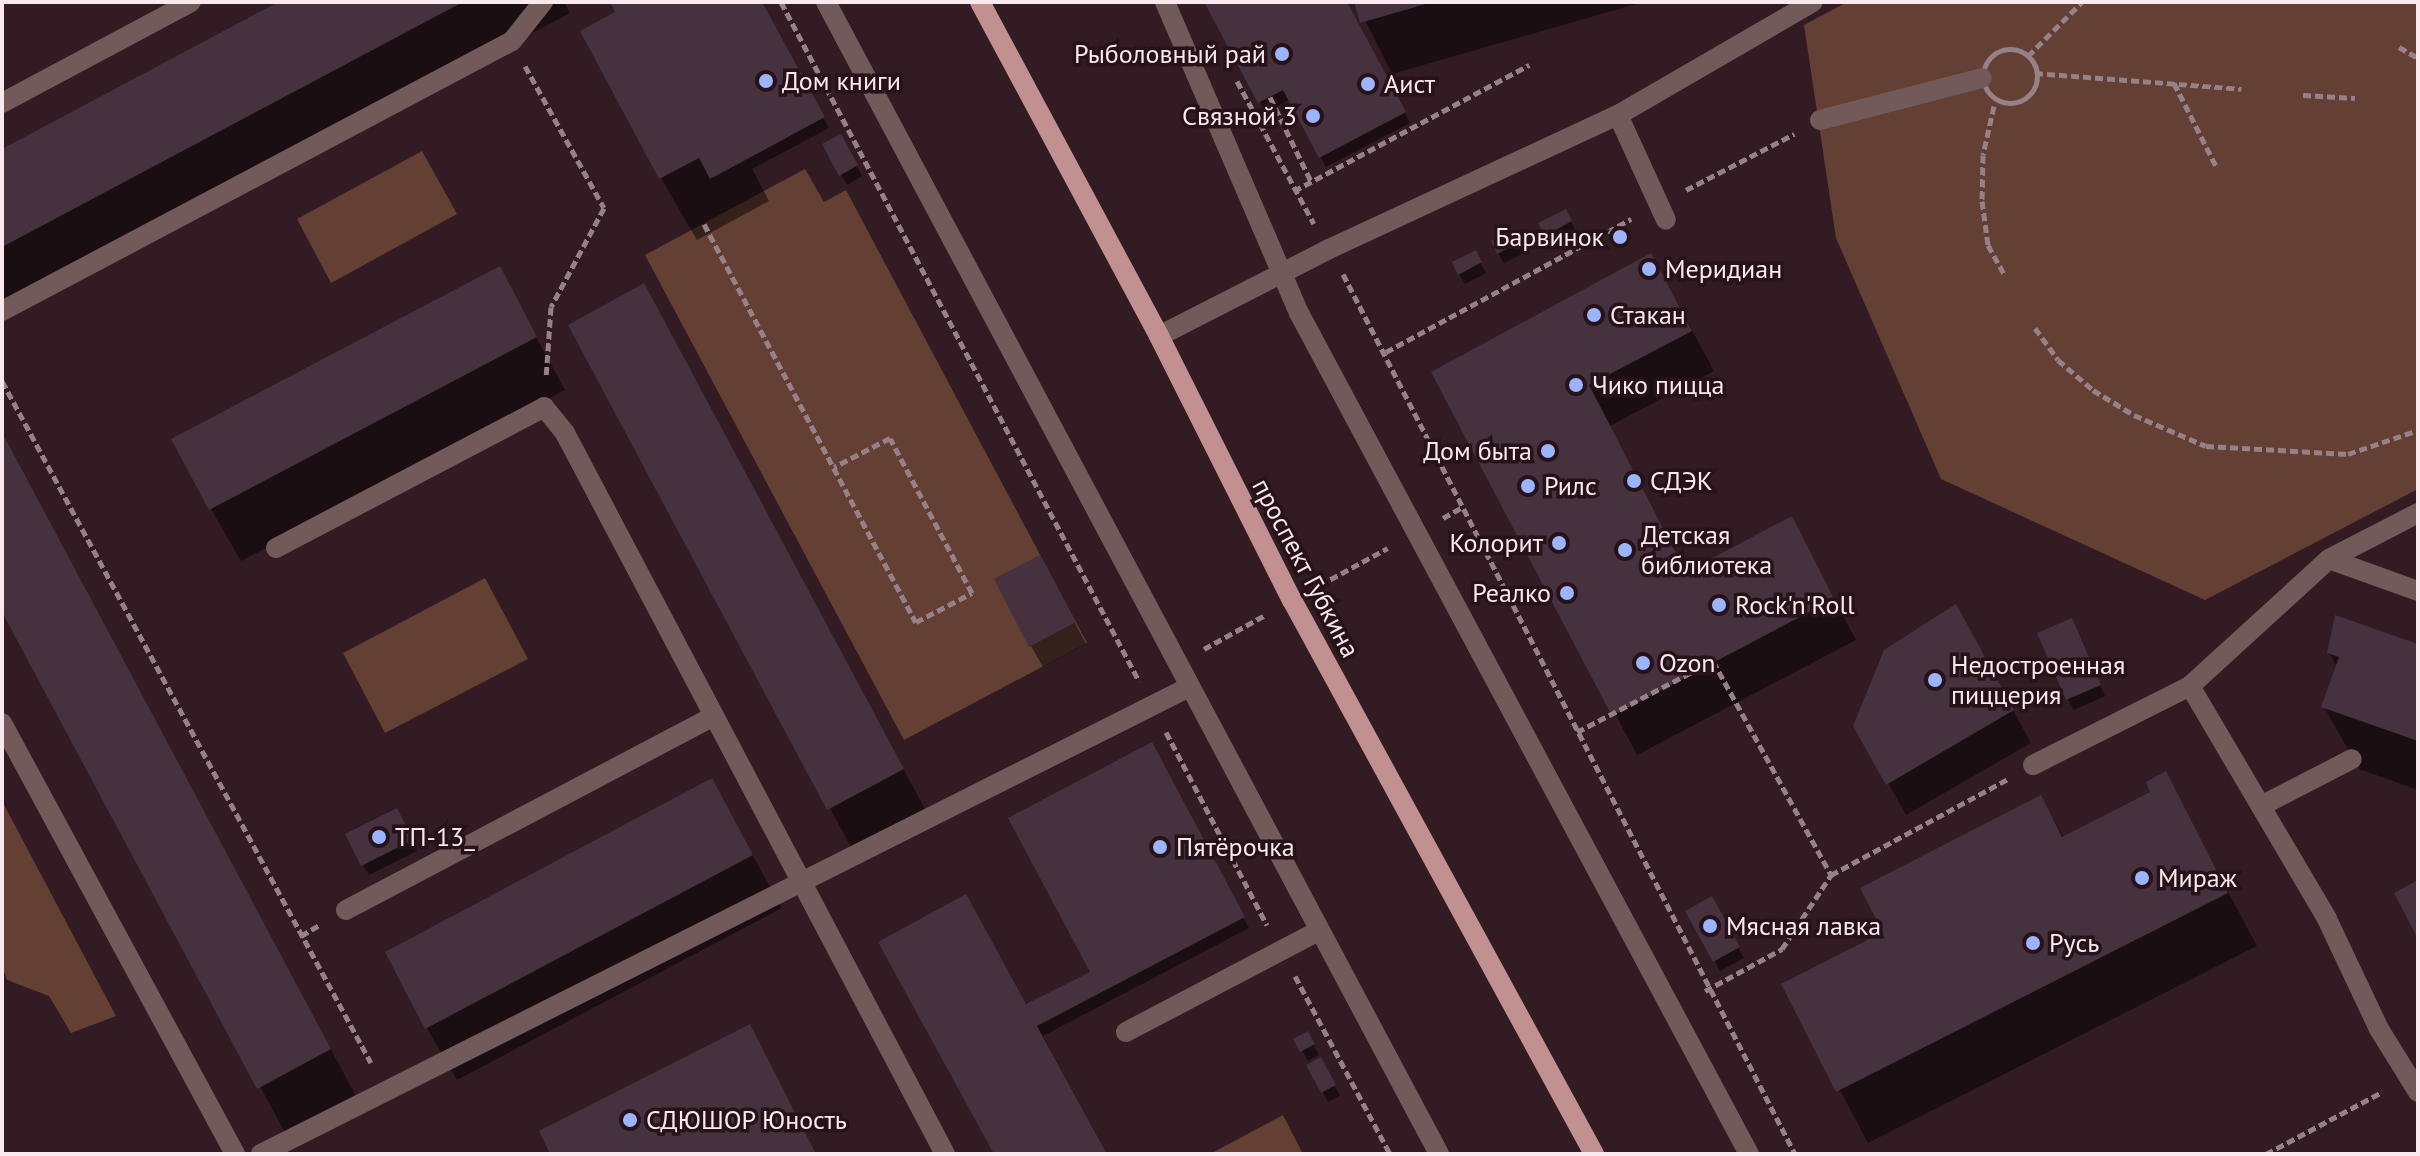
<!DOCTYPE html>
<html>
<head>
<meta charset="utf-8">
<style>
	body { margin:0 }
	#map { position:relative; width:2420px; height:1156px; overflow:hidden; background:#321b22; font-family:"PT Sans",sans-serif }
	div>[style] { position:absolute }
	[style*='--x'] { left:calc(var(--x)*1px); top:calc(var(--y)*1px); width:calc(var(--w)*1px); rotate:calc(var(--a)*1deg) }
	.green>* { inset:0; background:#643f34 }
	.shadow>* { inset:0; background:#0007 }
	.building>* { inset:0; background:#46313e }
	.path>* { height:5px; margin-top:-2.5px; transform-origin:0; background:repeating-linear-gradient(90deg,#958187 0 8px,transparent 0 12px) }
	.path>.ring { margin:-2.5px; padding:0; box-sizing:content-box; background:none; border:5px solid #958187; border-radius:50% }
	.minor>* { height:20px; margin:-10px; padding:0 10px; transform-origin:10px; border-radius:10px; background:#725a5a }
	.major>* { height:20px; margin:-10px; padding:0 10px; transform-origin:10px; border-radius:10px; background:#c19090 }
	.dots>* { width:22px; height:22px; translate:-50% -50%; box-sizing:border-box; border:4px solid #281219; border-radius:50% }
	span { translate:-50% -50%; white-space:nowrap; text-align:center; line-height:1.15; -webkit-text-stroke:7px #281219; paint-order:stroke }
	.poi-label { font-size:26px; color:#f9e8ed }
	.right { translate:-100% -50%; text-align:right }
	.left { translate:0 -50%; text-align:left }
	.street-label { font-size:26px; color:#f9e8ed }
	.frame { position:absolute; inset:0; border:4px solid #f9e8ed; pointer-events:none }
</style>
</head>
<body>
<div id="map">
	<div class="green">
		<div style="clip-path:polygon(1847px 2px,2418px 2px,2418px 489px,2205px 600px,1941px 479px,1836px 238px,1804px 25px)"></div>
		<div style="clip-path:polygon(422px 151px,457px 214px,331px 283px,297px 219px)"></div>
		<div style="clip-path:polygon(805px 169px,824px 202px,846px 190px,1087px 643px,904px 740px,645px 255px)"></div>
		<div style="clip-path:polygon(485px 578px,528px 659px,385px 733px,343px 653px)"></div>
		<div style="clip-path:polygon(2px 801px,116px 1016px,71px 1033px,49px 996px,7px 980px,2px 966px)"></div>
		<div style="clip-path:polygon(1283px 1115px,1303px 1154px,1210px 1154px)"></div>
	</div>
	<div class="shadow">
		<div style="clip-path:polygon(282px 2px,564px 2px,570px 13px,2px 316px,2px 151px)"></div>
		<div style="clip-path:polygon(612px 2px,761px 2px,829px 128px,752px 169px,769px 201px,697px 240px,661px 178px)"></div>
		<div style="clip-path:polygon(1207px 2px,1346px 2px,1410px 123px,1326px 167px,1290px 99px,1266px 113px)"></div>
		<div style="clip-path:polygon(1356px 2px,1643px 2px,1392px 74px)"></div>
		<div style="clip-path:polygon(840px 136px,862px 176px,847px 185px,825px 145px)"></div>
		<div style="clip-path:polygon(1571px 221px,1576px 232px,1552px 245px,1540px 223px)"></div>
		<div style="clip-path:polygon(1515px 231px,1526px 252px,1504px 263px,1498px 253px)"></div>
		<div style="clip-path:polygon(1475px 252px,1486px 273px,1465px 284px,1459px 274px)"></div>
		<div style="clip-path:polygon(499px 269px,565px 390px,241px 561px,211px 509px)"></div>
		<div style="clip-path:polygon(643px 286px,932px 822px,859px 862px,570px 325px)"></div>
		<div style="clip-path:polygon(1673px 295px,1714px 371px,1610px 426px,1687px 573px,1791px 519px,1856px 640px,1637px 755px,1434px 373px)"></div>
		<div style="clip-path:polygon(2px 432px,359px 1102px,289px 1140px,2px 608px)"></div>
		<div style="clip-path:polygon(1052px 579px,1086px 644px,1043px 667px,1031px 646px)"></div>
		<div style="clip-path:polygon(2077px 631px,2105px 696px,2074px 710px,2068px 699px)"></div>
		<div style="clip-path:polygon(1973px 638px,2031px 743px,1906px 815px,1856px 726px)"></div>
		<div style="clip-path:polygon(2418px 646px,2418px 790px,2359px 769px,2324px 707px,2337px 667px,2329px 652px)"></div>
		<div style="clip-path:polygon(1151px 745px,1249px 928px,1043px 1036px,1107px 1154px,996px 1154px,1027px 1006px,1092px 972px)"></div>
		<div style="clip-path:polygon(2165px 774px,2257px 946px,1868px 1143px,1784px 985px,1886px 933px,2041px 798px,2064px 838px,2153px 793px)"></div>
		<div style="clip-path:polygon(711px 781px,782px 908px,457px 1080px,427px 1028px)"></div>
		<div style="clip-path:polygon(402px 821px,417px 851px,369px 875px,363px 865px)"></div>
		<div style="clip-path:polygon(1711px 899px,1744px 958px,1720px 971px,1688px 911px)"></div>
		<div style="clip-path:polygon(1307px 1034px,1319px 1055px,1308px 1061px,1296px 1040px)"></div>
		<div style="clip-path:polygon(1321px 1060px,1340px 1096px,1328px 1102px,1309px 1066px)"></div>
	</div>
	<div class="building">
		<div style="clip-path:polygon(278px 2px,463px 2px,2px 247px,2px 149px)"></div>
		<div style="clip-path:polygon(610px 2px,762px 2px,825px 117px,710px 179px,699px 158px,659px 179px,580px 31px,615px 12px)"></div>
		<div style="clip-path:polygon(1204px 2px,1347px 2px,1406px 112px,1319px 158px,1283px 90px,1258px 103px)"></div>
		<div style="clip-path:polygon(1354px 2px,1429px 2px,1429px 3px,1360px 23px)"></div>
		<div style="clip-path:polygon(841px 134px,858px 165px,839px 176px,822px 144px)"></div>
		<div style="clip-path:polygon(1566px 209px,1572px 221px,1545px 236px,1538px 223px)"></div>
		<div style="clip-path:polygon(1516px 229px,1522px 241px,1497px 254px,1491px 241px)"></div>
		<div style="clip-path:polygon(1476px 250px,1482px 262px,1458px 275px,1452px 262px)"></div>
		<div style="clip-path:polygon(1651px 253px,1692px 331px,1589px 385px,1686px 572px,1792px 516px,1834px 599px,1612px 716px,1431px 372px)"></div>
		<div style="clip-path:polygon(500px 266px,537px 337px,209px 510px,171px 439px)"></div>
		<div style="clip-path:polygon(644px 283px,904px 769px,827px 810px,568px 325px)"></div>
		<div style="clip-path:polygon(2px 432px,331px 1049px,257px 1089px,2px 612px)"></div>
		<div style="clip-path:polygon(1040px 555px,1076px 622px,1029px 647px,994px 579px)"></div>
		<div style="clip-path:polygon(1956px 604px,2014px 710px,1886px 785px,1853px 726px,1884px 650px)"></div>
		<div style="clip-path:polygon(2335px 615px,2418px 644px,2418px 741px,2321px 707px,2339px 657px,2327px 653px)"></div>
		<div style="clip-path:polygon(2072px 618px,2101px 685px,2066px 700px,2037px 633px)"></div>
		<div style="clip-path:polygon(1152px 742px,1245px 917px,1037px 1026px,1107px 1154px,994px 1154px,878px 942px,966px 894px,1026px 1004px,1090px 972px,1008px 818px)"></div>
		<div style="clip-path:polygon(2166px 771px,2228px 893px,1836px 1092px,1781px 984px,1883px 932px,1860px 888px,2041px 795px,2062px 837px,2150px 792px,2146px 782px)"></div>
		<div style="clip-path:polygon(712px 778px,753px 855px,425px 1029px,385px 952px)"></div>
		<div style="clip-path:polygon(397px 808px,413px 840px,361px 866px,345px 834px)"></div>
		<div style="clip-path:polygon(2418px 880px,2418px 939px,2394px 893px)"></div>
		<div style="clip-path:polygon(1712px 896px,1740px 947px,1713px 962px,1685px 911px)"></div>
		<div style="clip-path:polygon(750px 1024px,816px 1154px,550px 1154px,539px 1131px)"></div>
		<div style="clip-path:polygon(1308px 1031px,1315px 1044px,1300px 1052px,1293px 1039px)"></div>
		<div style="clip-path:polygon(1321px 1057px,1336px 1085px,1321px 1093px,1306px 1065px)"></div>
	</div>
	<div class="path">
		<div style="--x:781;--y:2;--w:768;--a:62.2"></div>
		<div style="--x:2399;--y:47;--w:22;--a:30"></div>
		<div class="ring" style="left:1983px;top:49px;width:49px;height:49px"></div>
		<div style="--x:2028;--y:56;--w:76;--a:-45"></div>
		<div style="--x:525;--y:66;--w:162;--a:60.9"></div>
		<div style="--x:604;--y:208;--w:112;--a:118.2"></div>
		<div style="--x:551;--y:307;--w:71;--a:94"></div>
		<div style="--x:2035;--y:73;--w:207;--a:4.4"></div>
		<div style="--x:1237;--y:81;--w:162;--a:61.7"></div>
		<div style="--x:2174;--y:83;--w:95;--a:63.2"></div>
		<div style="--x:2303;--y:95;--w:52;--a:3.3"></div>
		<div style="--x:1270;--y:97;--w:96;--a:64"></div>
		<div style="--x:1994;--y:106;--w:50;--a:102.7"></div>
		<div style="--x:1983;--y:155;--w:46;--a:91.2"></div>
		<div style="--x:1982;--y:201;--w:44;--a:82.2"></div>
		<div style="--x:1988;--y:245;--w:33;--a:61"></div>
		<div style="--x:1686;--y:190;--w:122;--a:-27.4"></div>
		<div style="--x:1294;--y:191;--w:267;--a:-28.2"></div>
		<div style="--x:704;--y:224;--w:451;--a:62"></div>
		<div style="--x:916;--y:622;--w:63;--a:-27.4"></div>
		<div style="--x:972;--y:593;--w:175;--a:-117.9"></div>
		<div style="--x:890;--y:438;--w:63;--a:152.6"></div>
		<div style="--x:1343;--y:274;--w:989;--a:62.81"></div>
		<div style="--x:2035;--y:328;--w:39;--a:54"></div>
		<div style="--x:2058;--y:360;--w:46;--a:40.6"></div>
		<div style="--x:2093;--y:390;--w:48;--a:31.4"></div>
		<div style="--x:2134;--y:415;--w:78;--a:23.3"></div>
		<div style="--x:2206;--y:446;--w:142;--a:3.2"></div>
		<div style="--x:2348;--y:454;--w:74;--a:-18.9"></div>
		<div style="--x:1386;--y:352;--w:279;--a:-28.5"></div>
		<div style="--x:2;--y:381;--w:775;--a:61.58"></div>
		<div style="--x:1443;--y:518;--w:23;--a:-29"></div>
		<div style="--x:1320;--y:585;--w:77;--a:-28.6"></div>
		<div style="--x:1204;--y:649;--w:70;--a:-29.1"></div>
		<div style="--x:1166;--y:732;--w:218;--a:62.4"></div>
		<div style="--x:1577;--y:732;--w:153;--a:-27.6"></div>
		<div style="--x:1713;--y:661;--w:244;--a:61.1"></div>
		<div style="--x:301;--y:936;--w:23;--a:-31"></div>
		<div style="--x:1295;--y:976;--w:202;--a:61.9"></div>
		<div style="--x:1705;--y:991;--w:88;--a:-28.6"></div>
		<div style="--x:1782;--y:949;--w:89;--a:-56.5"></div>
		<div style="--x:1831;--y:875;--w:201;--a:-28.5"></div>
		<div style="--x:2266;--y:1154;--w:132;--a:-28.1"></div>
	</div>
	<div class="minor">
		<div style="--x:826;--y:2;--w:1305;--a:61.98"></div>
		<div style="--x:1165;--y:2;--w:339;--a:66.7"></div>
		<div style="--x:1299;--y:313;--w:954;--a:61.85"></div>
		<div style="--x:2;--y:103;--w:214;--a:-28.1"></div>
		<div style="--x:1618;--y:115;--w:115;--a:65.4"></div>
		<div style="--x:1820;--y:120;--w:167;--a:-14.5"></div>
		<div style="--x:2;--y:311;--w:577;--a:-27.9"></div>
		<div style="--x:512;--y:41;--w:50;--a:-51.5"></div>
		<div style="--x:1159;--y:336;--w:191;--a:-27.1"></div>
		<div style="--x:1329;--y:249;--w:319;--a:-24.9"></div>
		<div style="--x:1618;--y:115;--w:225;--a:-30.1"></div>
		<div style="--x:276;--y:548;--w:303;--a:-27.7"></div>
		<div style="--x:544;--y:407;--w:33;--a:51"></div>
		<div style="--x:565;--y:433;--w:815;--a:62.21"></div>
		<div style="--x:2329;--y:559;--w:95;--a:19.8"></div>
		<div style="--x:2190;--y:686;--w:270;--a:59.5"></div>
		<div style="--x:2327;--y:919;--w:122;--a:64.7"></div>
		<div style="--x:2379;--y:1029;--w:74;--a:58.2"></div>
		<div style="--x:2;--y:723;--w:490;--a:61.6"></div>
		<div style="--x:2033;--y:765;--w:176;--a:-26.7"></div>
		<div style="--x:2190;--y:686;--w:188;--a:-42.4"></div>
		<div style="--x:2329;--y:559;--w:100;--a:-27.3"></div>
		<div style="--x:2261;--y:806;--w:102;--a:-27.3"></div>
		<div style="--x:346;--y:910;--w:416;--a:-27.8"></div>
		<div style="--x:1126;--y:1032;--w:217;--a:-27.7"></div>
		<div style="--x:261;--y:1154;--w:1039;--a:-26.71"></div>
	</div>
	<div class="major">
		<div style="--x:980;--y:2;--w:379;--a:61.8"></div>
		<div style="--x:1159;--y:336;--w:296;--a:63.3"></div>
		<div style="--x:1292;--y:600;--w:631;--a:61.4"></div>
	</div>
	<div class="dots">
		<div style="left:1282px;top:54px;background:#9cb4fd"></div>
		<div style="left:766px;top:81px;background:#9cb4fd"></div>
		<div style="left:1368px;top:84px;background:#9cb4fd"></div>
		<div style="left:1313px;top:116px;background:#9cb4fd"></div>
		<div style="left:1620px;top:237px;background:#9cb4fd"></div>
		<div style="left:1649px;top:269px;background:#9cb4fd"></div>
		<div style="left:1594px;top:315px;background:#9cb4fd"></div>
		<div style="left:1576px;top:385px;background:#9cb4fd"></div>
		<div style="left:1548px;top:451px;background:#9cb4fd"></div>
		<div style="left:1634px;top:481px;background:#9cb4fd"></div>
		<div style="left:1528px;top:486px;background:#9cb4fd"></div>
		<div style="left:1559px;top:543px;background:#9cb4fd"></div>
		<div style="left:1625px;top:550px;background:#9cb4fd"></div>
		<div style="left:1567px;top:593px;background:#9cb4fd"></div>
		<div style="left:1719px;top:605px;background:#9cb4fd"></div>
		<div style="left:1643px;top:663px;background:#9cb4fd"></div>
		<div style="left:1935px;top:680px;background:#9cb4fd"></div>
		<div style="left:379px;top:837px;background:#9cb4fd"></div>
		<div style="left:1160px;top:847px;background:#9cb4fd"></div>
		<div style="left:2142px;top:878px;background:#9cb4fd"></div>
		<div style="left:1710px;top:926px;background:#9cb4fd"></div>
		<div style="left:2033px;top:943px;background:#9cb4fd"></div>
		<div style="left:630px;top:1120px;background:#9cb4fd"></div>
	</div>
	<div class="poi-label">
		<span class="right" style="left:1266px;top:54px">Рыболовный рай</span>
		<span class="left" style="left:782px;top:81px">Дом книги</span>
		<span class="left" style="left:1384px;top:84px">Аист</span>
		<span class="right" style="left:1297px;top:116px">Связной 3</span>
		<span class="right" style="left:1604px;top:237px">Барвинок</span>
		<span class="left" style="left:1665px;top:269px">Меридиан</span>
		<span class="left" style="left:1610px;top:315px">Стакан</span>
		<span class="left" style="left:1592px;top:385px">Чико пицца</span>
		<span class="right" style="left:1532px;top:451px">Дом быта</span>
		<span class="left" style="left:1650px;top:481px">СДЭК</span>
		<span class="left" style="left:1544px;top:486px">Рилс</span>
		<span class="left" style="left:1641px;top:550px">Детская<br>библиотека</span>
		<span class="right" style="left:1543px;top:543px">Колорит</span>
		<span class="right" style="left:1551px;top:593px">Реалко</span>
		<span class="left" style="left:1735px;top:605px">Rock'n'Roll</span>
		<span class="left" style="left:1659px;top:663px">Ozon</span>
		<span class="left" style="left:1951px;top:680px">Недостроенная<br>пиццерия</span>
		<span class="left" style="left:395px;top:837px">ТП-13_</span>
		<span class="left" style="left:1176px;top:847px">Пятёрочка</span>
		<span class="left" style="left:2158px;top:878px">Мираж</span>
		<span class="left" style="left:1726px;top:926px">Мясная лавка</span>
		<span class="left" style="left:2049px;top:943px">Русь</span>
		<span class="left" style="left:646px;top:1120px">СДЮШОР Юность</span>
	</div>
	<div class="street-label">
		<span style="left:1306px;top:568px;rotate:62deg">проспект Губкина</span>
	</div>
	<div class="frame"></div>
</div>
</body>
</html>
